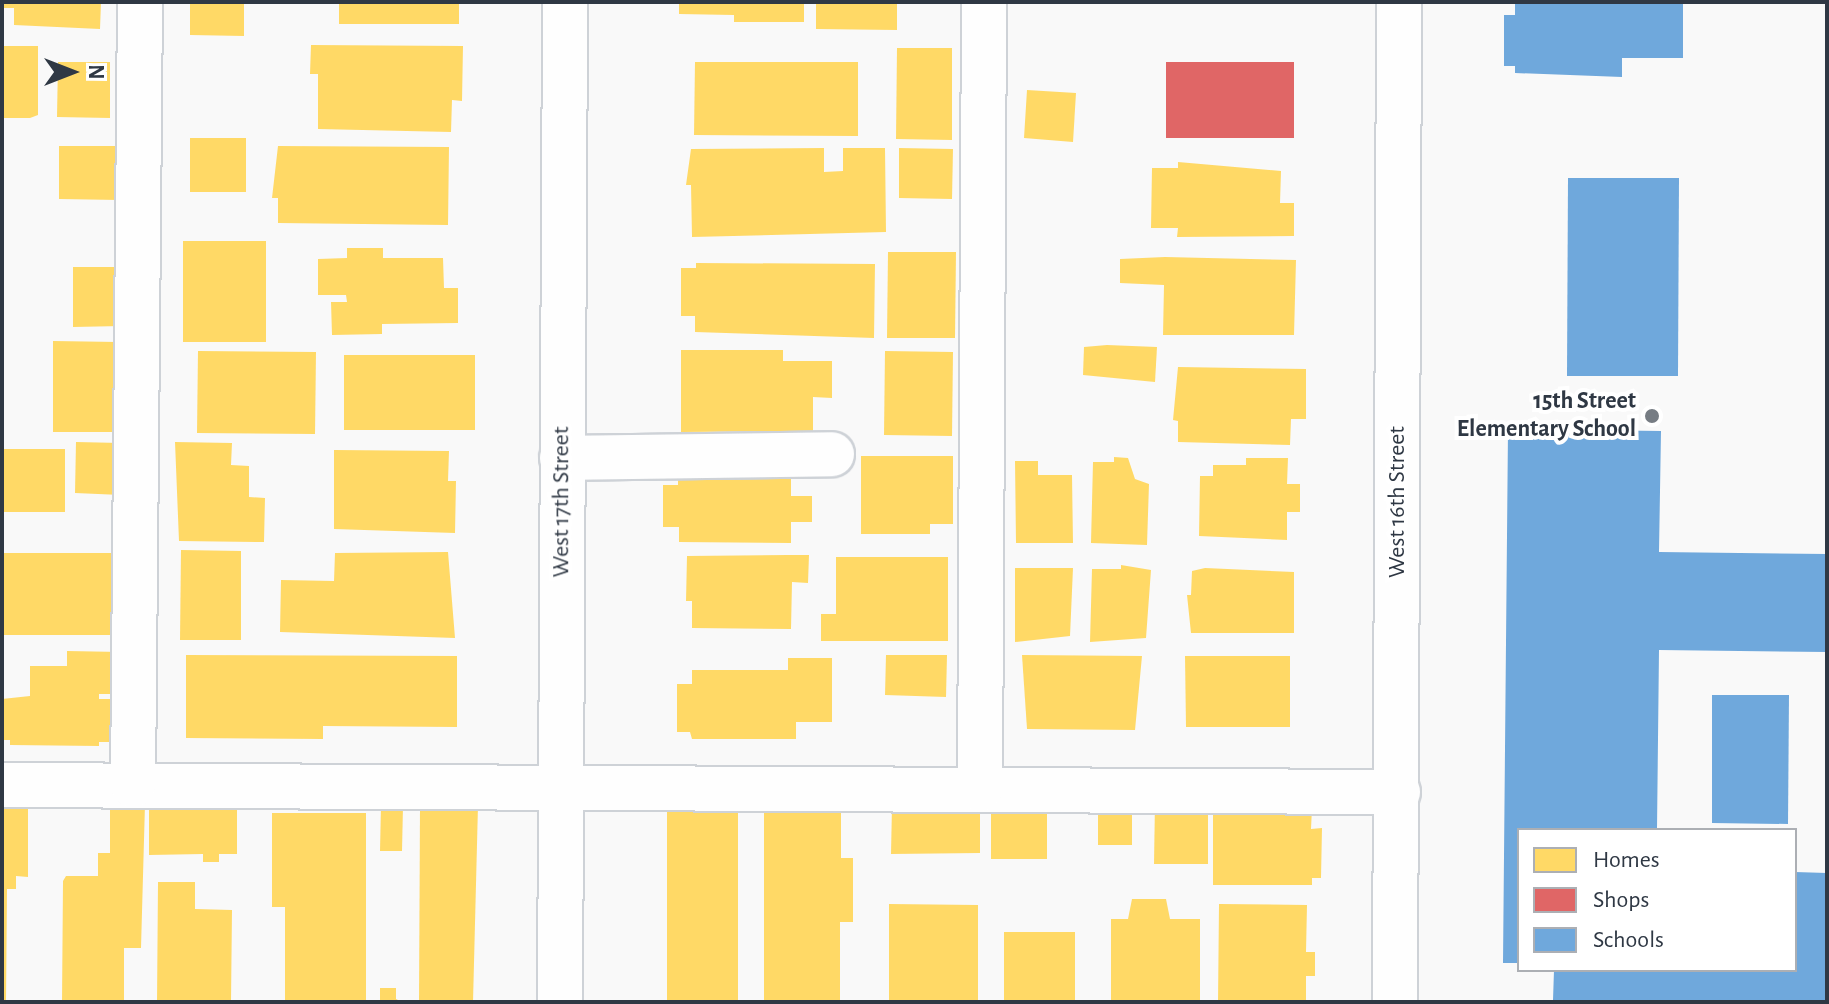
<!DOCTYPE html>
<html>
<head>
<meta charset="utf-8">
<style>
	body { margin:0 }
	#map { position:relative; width:1829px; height:1004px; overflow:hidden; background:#f9f9f9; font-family:"Alegreya Sans",sans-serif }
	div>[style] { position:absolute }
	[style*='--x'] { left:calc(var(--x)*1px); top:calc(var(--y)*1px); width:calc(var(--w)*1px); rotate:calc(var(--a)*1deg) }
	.homes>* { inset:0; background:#ffd966 }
	.shops>* { inset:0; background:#e06666 }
	.schools>* { inset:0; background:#6fa8dc }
	.roads { filter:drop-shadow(2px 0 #ced2d7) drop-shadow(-2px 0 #ced2d7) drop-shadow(0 2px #ced2d7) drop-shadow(0 -2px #ced2d7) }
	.minor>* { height:44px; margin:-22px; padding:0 22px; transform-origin:22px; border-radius:22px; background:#fefefe }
	.dots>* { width:22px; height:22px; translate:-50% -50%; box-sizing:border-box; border:4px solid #fff; border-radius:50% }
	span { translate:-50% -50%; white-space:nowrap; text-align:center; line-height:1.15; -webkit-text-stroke:8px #fff; paint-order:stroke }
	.poi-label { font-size:24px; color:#2f3844; font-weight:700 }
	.right { translate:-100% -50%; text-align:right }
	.street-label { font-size:24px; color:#2f3844 }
	.frame { position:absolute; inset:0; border:4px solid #2f3844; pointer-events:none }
	.legend { position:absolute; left:1517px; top:828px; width:280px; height:144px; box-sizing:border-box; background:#fff; border:2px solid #acafb4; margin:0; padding:10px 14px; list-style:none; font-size:24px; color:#2f3844 }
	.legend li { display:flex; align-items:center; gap:16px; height:40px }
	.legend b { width:40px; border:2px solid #acafb4 }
	.north { position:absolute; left:32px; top:32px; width:80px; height:80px; -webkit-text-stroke:6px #fff; paint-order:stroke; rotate:90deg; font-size:22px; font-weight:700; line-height:32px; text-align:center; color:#2f3844 }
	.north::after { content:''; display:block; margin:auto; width:28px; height:36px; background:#2f3844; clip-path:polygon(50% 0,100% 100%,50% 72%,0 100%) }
</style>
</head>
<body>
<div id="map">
	<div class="homes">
		<div style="clip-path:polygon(2px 2px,101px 2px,100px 29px,14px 25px,14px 8px,2px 8px)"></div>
		<div style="clip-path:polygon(190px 2px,244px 2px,244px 36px,190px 35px)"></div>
		<div style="clip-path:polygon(339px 2px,459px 2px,459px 24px,339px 24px)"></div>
		<div style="clip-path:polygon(679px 2px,804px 2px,804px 22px,734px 22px,734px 15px,679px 14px)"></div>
		<div style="clip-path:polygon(816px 2px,897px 2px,897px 30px,816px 29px)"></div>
		<div style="clip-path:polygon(311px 45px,463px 46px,462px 101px,452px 100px,451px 132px,318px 129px,318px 74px,310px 74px)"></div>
		<div style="clip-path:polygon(2px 46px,38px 46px,38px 115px,30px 118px,2px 118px)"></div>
		<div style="clip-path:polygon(897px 48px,952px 48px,952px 140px,896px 139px)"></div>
		<div style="clip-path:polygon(58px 62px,110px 62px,110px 118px,57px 117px)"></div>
		<div style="clip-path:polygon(695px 62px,858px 62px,858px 136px,694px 135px)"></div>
		<div style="clip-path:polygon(1027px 90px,1076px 93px,1073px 142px,1024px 138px)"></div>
		<div style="clip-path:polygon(190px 138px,246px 138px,246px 192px,190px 192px)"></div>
		<div style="clip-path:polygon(59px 146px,120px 146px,119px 200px,59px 199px)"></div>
		<div style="clip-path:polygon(278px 146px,449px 147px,448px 225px,278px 223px,278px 198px,272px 198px)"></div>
		<div style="clip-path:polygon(824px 148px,824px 172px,843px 171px,843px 148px,885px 148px,886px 232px,692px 237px,691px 185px,686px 185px,691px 149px)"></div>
		<div style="clip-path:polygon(899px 148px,953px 149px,952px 199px,899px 198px)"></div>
		<div style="clip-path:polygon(1178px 162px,1281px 171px,1280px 203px,1294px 203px,1294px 236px,1177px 237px,1178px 228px,1151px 228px,1152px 168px,1178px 168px)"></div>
		<div style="clip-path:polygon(183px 241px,266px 241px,266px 342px,183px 342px)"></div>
		<div style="clip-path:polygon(347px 248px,383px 248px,383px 258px,443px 258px,444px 288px,458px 288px,458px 323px,382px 324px,382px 334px,332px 335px,331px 302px,347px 302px,346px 295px,318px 295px,318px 259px,347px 258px)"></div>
		<div style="clip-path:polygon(888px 252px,956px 252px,955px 338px,887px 338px)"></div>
		<div style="clip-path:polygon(1165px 257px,1296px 260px,1294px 335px,1163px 335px,1164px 285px,1120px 283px,1120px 259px)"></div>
		<div style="clip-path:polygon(696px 263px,875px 264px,874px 338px,695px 332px,695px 316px,681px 316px,681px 268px,696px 268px)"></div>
		<div style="clip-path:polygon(73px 267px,122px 267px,122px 326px,73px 327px)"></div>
		<div style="clip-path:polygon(53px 341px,118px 342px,117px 432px,53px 432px)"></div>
		<div style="clip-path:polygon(1107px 345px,1157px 347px,1155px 382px,1083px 375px,1084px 347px)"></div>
		<div style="clip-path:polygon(681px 350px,783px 350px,783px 361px,832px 361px,832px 398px,813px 397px,813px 431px,681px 432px)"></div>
		<div style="clip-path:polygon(198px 351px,316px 352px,315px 434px,197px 433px)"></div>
		<div style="clip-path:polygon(885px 351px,953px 352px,952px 436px,884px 435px)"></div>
		<div style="clip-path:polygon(344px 355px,475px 355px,475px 430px,344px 430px)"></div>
		<div style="clip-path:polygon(1178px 367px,1306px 369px,1306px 419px,1291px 419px,1290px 445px,1178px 442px,1178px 421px,1173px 420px)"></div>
		<div style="clip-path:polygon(76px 442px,121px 443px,121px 495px,75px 493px)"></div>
		<div style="clip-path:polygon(175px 442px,232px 443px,231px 465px,249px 466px,249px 497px,265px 498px,264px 542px,179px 541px)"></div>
		<div style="clip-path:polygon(2px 449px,65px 449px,65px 512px,2px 512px)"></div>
		<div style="clip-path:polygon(334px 450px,449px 451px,448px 481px,456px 481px,455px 533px,334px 529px)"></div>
		<div style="clip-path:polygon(861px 456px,953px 456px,953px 524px,930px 524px,930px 534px,861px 534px)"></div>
		<div style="clip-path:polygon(1114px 457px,1128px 458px,1135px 479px,1149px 484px,1147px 545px,1091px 543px,1093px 462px,1114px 462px)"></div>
		<div style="clip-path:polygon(1246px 458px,1288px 458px,1287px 484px,1300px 484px,1300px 512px,1287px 512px,1287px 540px,1199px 536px,1200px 476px,1213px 476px,1213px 465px,1246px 465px)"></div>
		<div style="clip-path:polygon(1015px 461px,1038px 461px,1038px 475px,1072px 475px,1073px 543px,1016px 543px)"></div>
		<div style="clip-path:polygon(678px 469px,791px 469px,791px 496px,812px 496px,812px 522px,791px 522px,791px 543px,679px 542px,679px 527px,663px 527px,663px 485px,678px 485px)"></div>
		<div style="clip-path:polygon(181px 550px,241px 551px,241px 640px,180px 640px)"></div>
		<div style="clip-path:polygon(448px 552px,455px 638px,280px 632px,281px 580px,334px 581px,335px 553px)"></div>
		<div style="clip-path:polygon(2px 553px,116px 553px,116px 635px,2px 635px)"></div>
		<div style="clip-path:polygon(788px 555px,809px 555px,808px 583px,792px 582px,791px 629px,692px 628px,692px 601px,686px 601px,687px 556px)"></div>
		<div style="clip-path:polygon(836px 557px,948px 557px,948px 641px,821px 641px,821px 614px,836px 614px)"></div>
		<div style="clip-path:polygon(1121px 565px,1151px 570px,1146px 638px,1090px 642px,1092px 569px,1121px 569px)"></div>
		<div style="clip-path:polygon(1015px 568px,1073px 568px,1070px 636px,1015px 642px)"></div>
		<div style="clip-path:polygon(1205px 568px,1294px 572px,1294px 633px,1191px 633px,1187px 595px,1191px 595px,1192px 571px)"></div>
		<div style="clip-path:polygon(67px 651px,121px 652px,121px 694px,99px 694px,99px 699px,114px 699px,114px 742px,99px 742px,99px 746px,10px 745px,10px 740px,2px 740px,2px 699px,30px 696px,30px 666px,67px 666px)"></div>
		<div style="clip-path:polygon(186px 655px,457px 656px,457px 727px,323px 726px,323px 739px,186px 738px)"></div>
		<div style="clip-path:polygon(886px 655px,947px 655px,946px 697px,885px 695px)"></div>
		<div style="clip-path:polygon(1022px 655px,1142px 656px,1135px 730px,1027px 729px)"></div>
		<div style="clip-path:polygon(1185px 656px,1290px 656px,1290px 727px,1186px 727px)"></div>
		<div style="clip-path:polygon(788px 658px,832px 658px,832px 722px,796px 722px,796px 739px,692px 739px,690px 732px,677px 732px,677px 684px,692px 684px,692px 670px,788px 670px)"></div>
		<div style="clip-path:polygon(1155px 802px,1208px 802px,1208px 864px,1154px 864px)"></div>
		<div style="clip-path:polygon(110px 803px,145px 804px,141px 948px,124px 948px,124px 1002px,62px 1002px,63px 881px,66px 876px,98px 876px,98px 853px,110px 853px)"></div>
		<div style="clip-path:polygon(149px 803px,237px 804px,237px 854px,219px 854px,219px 862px,203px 862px,203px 854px,149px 855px)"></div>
		<div style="clip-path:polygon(381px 805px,403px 806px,402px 851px,380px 851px)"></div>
		<div style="clip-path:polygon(478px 805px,473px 1002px,419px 1002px,420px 807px)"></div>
		<div style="clip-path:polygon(892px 806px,980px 807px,980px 853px,891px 854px)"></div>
		<div style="clip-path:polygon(991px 807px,1047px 807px,1047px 859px,991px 859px)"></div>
		<div style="clip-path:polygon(1098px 807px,1132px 808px,1132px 845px,1098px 845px)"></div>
		<div style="clip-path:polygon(2px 808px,28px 809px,28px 877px,16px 876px,16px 889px,7px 889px,6px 1002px,2px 1002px)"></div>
		<div style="clip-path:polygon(1213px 808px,1312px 808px,1311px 829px,1322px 828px,1321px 878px,1312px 878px,1312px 885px,1213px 885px)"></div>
		<div style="clip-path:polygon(667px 809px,738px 809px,738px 1002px,667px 1002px)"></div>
		<div style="clip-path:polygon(764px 809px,841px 809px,841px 858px,853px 858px,853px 922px,840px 922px,840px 1002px,764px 1002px)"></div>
		<div style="clip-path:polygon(272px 813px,366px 813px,366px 1002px,285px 1002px,285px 907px,272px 907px)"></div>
		<div style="clip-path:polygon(158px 882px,195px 882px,195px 909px,232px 910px,231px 1002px,157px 1002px)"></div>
		<div style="clip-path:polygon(1132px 899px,1166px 899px,1170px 919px,1200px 919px,1200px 1002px,1111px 1002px,1111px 919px,1128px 919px)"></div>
		<div style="clip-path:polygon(889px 904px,978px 905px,978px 1002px,889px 1002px)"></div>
		<div style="clip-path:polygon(1219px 904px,1307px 905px,1306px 952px,1315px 952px,1315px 976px,1306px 976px,1306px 1002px,1218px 1002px)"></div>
		<div style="clip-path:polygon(1004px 932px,1075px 932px,1075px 1002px,1004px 1002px)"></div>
		<div style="clip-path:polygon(380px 988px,396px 988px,396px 999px,402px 1002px,380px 1002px)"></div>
	</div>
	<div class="shops">
		<div style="clip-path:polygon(1166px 62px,1294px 62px,1294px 138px,1166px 138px)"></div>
	</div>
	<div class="schools">
		<div style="clip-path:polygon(1515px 2px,1683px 2px,1683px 58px,1622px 58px,1622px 77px,1515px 73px,1515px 66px,1504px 66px,1504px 15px,1515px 15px)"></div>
		<div style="clip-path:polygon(1568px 178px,1679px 178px,1678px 376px,1567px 376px)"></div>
		<div style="clip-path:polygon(1508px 429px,1661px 431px,1659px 552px,1827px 554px,1827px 652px,1659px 650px,1657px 830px,1519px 830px,1519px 963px,1503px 963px)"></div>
		<div style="clip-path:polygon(1712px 695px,1789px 695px,1788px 824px,1712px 823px)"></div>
		<div style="clip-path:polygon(1795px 872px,1827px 873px,1827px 1002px,1553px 1000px,1554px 970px,1795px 970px)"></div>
	</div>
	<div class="roads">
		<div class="minor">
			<div style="--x:562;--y:458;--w:270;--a:-0.8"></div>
			<div style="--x:2;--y:785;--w:1396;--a:0.29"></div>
			<div style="--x:133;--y:785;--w:783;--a:-89.49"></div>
			<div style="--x:980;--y:789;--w:787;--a:-89.71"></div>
			<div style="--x:560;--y:1002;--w:1000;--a:-89.71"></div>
			<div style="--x:1395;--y:1002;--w:1000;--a:-89.77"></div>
		</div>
	</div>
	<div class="dots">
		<div style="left:1652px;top:416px;background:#767c83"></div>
	</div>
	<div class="poi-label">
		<span class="right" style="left:1636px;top:416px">15th Street<br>Elementary School</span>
	</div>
	<div class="street-label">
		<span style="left:562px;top:502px;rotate:-90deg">West 17th Street</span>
		<span style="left:1398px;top:502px;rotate:-90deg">West 16th Street</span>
	</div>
	<div class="frame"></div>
	<ul class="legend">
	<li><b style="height:22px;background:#ffd966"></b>Homes</li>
	<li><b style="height:22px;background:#e06666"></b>Shops</li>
	<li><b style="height:22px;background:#6fa8dc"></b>Schools</li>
	</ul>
	<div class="north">N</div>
</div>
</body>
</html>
